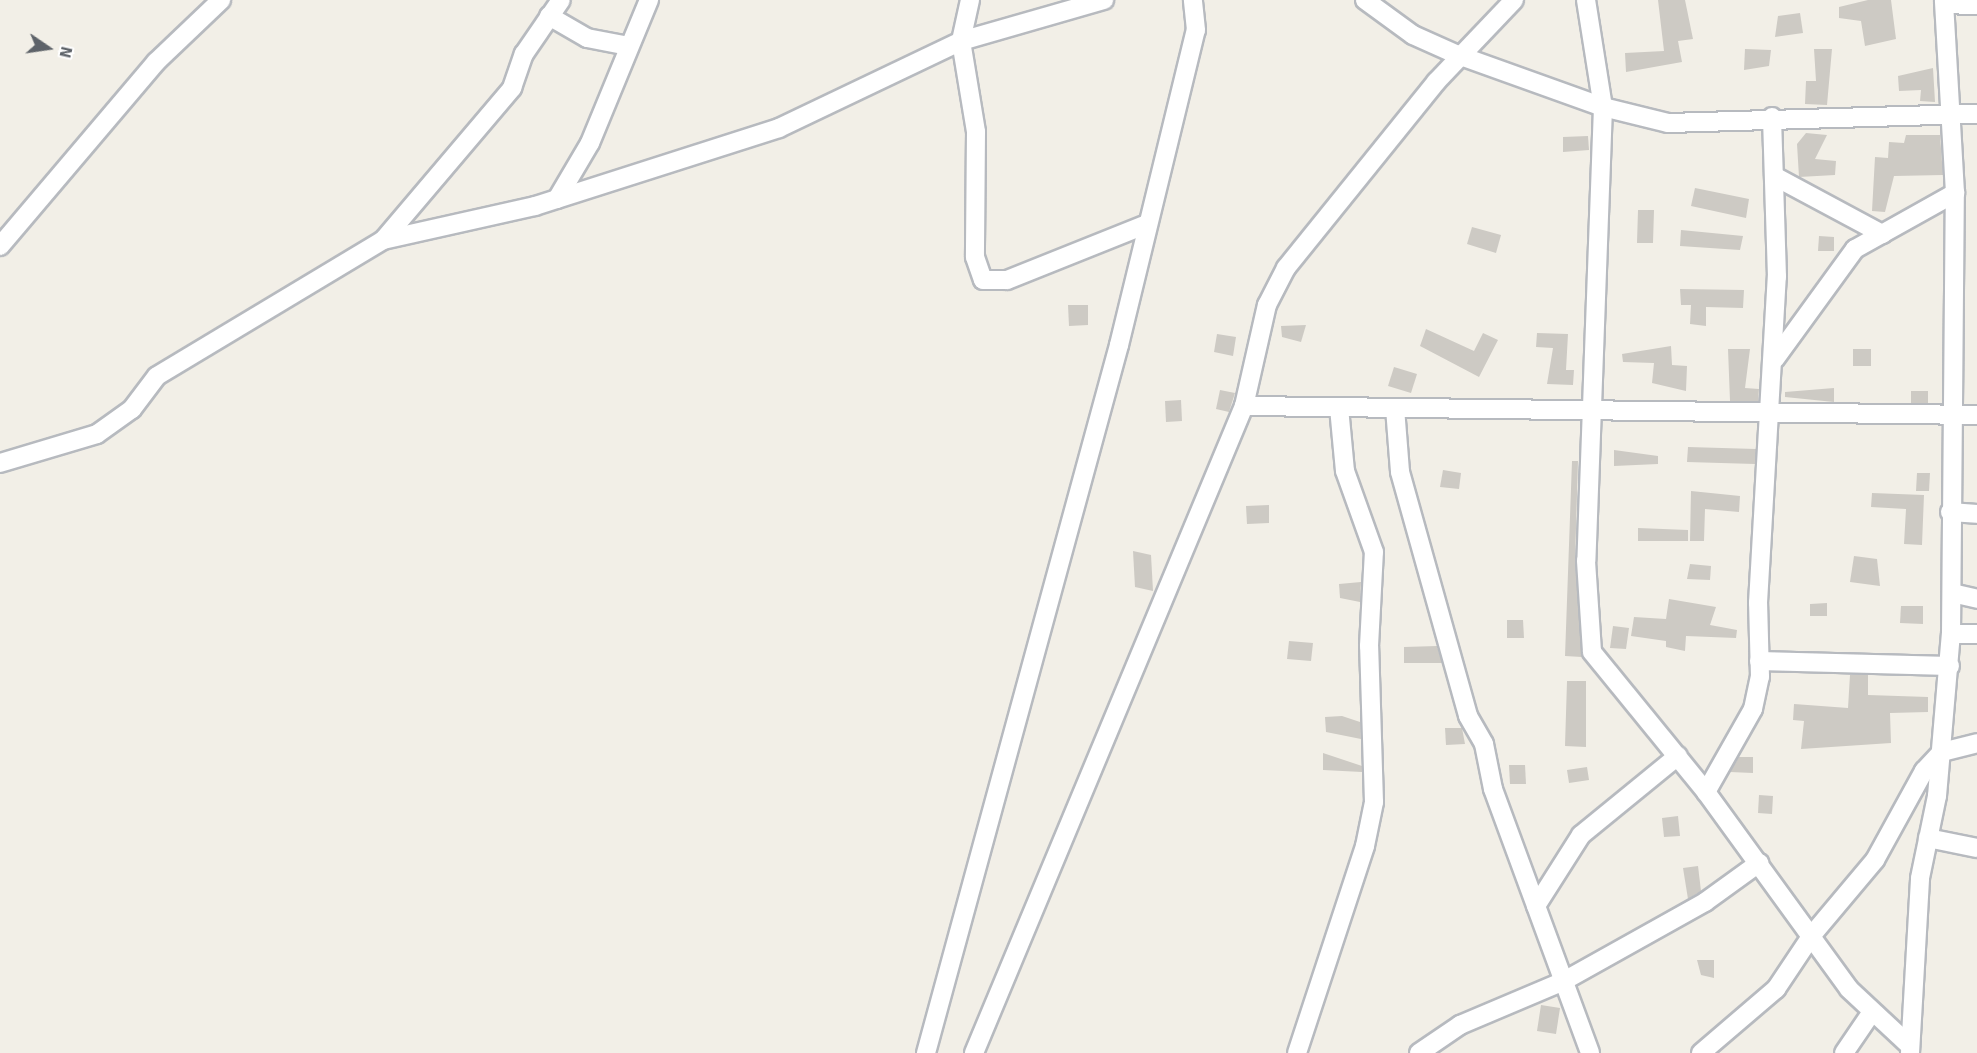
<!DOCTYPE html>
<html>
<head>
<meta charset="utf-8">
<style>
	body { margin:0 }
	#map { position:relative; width:1977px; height:1053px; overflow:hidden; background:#f2efe7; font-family:Signika,sans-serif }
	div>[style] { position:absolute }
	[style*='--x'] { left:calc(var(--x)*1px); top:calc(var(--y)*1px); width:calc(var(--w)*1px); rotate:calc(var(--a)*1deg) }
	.building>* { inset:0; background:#cdcac4 }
	.roads { filter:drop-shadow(2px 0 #b7babf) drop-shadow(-2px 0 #b7babf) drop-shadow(0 2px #b7babf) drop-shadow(0 -2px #b7babf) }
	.minor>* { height:18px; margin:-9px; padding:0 9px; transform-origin:9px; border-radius:9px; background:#fff }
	span { translate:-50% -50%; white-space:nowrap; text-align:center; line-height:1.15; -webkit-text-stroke:4.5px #fff; paint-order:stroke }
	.north { position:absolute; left:18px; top:18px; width:60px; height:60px; -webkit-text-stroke:4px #fff; paint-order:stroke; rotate:103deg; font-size:16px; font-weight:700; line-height:24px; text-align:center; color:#5e6369 }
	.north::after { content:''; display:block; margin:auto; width:21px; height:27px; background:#5e6369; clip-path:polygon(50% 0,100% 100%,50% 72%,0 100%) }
</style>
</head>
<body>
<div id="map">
	<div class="building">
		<div style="clip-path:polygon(1658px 0,1685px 0,1693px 39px,1678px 41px,1682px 62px,1626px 72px,1625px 53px,1664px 51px)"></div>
		<div style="clip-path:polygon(1868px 0,1891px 0,1896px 39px,1865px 46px,1861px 21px,1839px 18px,1839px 7px)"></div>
		<div style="clip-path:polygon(1800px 13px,1803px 33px,1775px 37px,1778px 16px)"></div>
		<div style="clip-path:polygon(1745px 49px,1771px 50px,1769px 66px,1744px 70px)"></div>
		<div style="clip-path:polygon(1814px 49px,1832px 49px,1827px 105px,1805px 104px,1806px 81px,1816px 81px)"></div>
		<div style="clip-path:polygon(1933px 68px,1935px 102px,1920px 101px,1921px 90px,1899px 91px,1898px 76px)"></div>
		<div style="clip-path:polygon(1806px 133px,1827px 135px,1815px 159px,1836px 161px,1835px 175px,1799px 177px,1797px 144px)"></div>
		<div style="clip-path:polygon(1906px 135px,1940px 135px,1943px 175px,1894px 176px,1885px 212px,1872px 211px,1875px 157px,1888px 158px,1889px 142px,1904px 143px)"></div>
		<div style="clip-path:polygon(1588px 136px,1589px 150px,1563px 152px,1563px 137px)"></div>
		<div style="clip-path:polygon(1695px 188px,1749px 199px,1746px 218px,1691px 206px)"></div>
		<div style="clip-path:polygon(1638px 210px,1654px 210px,1653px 243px,1637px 243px)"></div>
		<div style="clip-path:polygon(1472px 227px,1501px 235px,1496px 253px,1467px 244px)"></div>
		<div style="clip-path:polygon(1681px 230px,1743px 236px,1740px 250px,1680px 246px)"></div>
		<div style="clip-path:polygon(1819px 236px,1834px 237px,1834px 251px,1818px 251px)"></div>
		<div style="clip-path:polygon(1680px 289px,1744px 290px,1743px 308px,1706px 307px,1706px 326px,1690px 324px,1691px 305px,1681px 305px)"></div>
		<div style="clip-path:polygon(1068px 305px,1088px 305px,1088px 325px,1069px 326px)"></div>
		<div style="clip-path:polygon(1306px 325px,1301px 342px,1282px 337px,1281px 326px)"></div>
		<div style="clip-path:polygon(1426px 329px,1474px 351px,1483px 333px,1498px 340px,1479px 377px,1420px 346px)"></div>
		<div style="clip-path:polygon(1537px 333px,1568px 334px,1566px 370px,1574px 370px,1573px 385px,1547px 384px,1553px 348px,1536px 347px)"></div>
		<div style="clip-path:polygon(1217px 334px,1236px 337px,1233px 356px,1214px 352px)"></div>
		<div style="clip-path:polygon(1671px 346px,1672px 365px,1687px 366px,1686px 391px,1652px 383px,1654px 363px,1623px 362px,1622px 354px)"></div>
		<div style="clip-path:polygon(1728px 349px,1750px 349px,1745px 388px,1759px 389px,1758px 401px,1730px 401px)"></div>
		<div style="clip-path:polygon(1853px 349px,1871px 349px,1871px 366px,1853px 366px)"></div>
		<div style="clip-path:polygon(1394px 367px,1417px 374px,1411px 393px,1388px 386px)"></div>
		<div style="clip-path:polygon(1834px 388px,1834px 402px,1785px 397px,1785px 392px)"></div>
		<div style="clip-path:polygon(1220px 390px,1235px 393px,1229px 412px,1216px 409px)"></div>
		<div style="clip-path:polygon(1911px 391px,1928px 391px,1928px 403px,1911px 403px)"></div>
		<div style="clip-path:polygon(1181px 400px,1182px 421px,1166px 422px,1165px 401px)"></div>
		<div style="clip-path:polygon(1688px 447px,1756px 449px,1755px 464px,1687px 462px)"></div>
		<div style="clip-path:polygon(1614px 450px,1658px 456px,1658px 464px,1614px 466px)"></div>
		<div style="clip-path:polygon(1572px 461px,1578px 461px,1575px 562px,1582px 657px,1565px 656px)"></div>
		<div style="clip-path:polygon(1443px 470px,1461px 473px,1459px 489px,1440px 487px)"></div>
		<div style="clip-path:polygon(1917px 473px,1930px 473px,1929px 491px,1916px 491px)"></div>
		<div style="clip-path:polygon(1691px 491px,1740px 496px,1739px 512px,1705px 509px,1704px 541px,1690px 541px)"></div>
		<div style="clip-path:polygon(1872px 493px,1924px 495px,1922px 545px,1904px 544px,1906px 509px,1871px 507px)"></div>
		<div style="clip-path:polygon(1269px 505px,1269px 523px,1247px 524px,1246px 506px)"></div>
		<div style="clip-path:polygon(1638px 528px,1688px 530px,1688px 541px,1638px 541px)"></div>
		<div style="clip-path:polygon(1133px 551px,1151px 555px,1153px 591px,1135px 587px)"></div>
		<div style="clip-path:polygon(1854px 556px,1877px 559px,1880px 586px,1850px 582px)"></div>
		<div style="clip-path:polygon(1690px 564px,1711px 566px,1710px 580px,1687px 579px)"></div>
		<div style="clip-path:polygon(1361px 582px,1360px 602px,1340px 598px,1339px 584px)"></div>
		<div style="clip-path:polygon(1669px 599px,1716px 607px,1710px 625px,1737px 630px,1736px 638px,1686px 636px,1685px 651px,1666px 647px,1666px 641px,1631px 636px,1634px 617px,1666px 619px)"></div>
		<div style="clip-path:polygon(1827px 603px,1827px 616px,1810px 616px,1810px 604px)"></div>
		<div style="clip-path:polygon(1901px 606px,1923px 606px,1923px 624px,1900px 623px)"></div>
		<div style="clip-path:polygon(1507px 620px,1523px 620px,1524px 638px,1507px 638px)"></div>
		<div style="clip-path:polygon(1613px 626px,1629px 628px,1626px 649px,1610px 648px)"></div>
		<div style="clip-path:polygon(1289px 641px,1313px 643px,1311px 661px,1287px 659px)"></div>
		<div style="clip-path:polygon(1437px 646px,1442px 663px,1404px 663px,1404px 647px)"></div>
		<div style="clip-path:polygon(1850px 675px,1868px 675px,1868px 695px,1928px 697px,1928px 712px,1890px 713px,1891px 743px,1801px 749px,1804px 721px,1793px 720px,1794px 704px,1848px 708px)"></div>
		<div style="clip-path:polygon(1567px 681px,1586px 681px,1586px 747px,1565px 746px)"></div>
		<div style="clip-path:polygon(1342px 716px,1360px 722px,1361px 739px,1326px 732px,1325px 717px)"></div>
		<div style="clip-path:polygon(1445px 728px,1462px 728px,1465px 744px,1446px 745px)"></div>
		<div style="clip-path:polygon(1323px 753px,1362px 766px,1362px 772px,1323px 770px)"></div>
		<div style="clip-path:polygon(1739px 757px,1753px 757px,1753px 773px,1730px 772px)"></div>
		<div style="clip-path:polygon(1509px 765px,1525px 765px,1526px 784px,1510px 784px)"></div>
		<div style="clip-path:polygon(1587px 767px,1589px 780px,1569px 783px,1567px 770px)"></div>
		<div style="clip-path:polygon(1759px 795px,1773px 796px,1772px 814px,1758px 813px)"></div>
		<div style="clip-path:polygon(1678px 816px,1680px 836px,1664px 837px,1662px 818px)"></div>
		<div style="clip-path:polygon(1698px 866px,1701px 891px,1688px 899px,1683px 868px)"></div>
		<div style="clip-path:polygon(1697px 960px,1714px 960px,1714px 978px,1701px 975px)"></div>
		<div style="clip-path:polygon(1541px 1005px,1560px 1008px,1556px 1034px,1537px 1031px)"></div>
	</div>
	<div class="roads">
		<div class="minor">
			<div style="--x:970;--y:0;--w:42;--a:102.4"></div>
			<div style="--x:961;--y:41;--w:92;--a:80.6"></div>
			<div style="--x:976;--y:132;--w:125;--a:90.5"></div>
			<div style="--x:975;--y:257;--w:24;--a:71"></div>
			<div style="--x:983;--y:280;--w:24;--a:0"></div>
			<div style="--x:1007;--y:280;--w:151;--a:-21.8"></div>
			<div style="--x:1365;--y:0;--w:59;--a:36.1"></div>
			<div style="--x:1413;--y:35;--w:49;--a:24"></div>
			<div style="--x:1458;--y:55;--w:154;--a:19.7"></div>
			<div style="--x:1603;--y:107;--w:67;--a:13.8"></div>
			<div style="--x:1668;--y:123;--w:309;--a:-1.7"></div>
			<div style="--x:1586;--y:0;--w:108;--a:81"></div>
			<div style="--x:1603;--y:107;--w:454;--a:92.1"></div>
			<div style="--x:1586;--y:561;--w:91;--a:86.2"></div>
			<div style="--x:1592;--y:652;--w:181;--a:50.8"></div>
			<div style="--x:1706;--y:792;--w:243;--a:54"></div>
			<div style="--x:1849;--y:989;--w:81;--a:43"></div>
			<div style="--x:1945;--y:4;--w:32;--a:2"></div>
			<div style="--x:549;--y:16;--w:44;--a:30.1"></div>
			<div style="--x:587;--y:38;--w:43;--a:10.8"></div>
			<div style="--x:1774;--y:176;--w:123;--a:28.2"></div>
			<div style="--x:557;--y:199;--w:65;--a:-59.5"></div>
			<div style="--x:590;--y:143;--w:155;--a:-67.6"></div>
			<div style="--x:385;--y:238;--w:197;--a:-49.7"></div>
			<div style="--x:512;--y:88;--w:36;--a:-71"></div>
			<div style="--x:524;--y:54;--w:65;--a:-55.6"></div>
			<div style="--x:0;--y:246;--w:241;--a:-49.7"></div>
			<div style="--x:156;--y:62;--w:90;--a:-43.6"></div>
			<div style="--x:1775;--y:359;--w:136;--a:-54"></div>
			<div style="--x:1855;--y:249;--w:115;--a:-29.2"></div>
			<div style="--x:1244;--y:406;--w:733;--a:0.7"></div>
			<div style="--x:1395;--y:408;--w:64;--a:85.5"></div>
			<div style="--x:1400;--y:472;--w:253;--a:74.4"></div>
			<div style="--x:1468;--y:716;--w:32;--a:60"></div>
			<div style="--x:1484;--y:744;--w:46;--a:78.7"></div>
			<div style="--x:1493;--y:789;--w:281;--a:69.8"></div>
			<div style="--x:0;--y:463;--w:101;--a:-16.6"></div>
			<div style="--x:97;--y:434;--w:43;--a:-35.5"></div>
			<div style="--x:132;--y:409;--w:41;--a:-52.9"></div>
			<div style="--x:157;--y:376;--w:264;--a:-31"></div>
			<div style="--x:383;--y:240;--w:156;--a:-12.6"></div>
			<div style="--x:535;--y:206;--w:256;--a:-17.7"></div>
			<div style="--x:779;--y:128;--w:202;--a:-25.5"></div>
			<div style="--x:961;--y:41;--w:149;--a:-16"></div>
			<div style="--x:1950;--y:512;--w:27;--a:4"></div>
			<div style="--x:1952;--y:593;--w:26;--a:13"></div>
			<div style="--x:1951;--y:634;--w:26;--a:0"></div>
			<div style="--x:1759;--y:661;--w:191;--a:1.5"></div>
			<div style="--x:1706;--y:792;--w:95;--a:-60.5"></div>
			<div style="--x:1753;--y:709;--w:33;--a:-78"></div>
			<div style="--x:1760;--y:677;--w:74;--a:-91.5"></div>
			<div style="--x:1758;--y:603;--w:327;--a:-86.7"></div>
			<div style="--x:1777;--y:277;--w:160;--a:-91.8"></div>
			<div style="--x:1928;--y:838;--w:50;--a:11.5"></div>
			<div style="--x:1536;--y:906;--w:84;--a:-57.6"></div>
			<div style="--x:1581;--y:835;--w:125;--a:-39.2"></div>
			<div style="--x:926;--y:1053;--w:734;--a:-74.75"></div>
			<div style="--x:1119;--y:345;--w:324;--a:-76.3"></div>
			<div style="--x:1196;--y:30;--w:30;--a:-96"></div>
			<div style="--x:974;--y:1053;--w:701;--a:-67.35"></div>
			<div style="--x:1244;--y:406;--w:104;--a:-77.2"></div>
			<div style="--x:1267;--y:305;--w:42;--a:-62.8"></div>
			<div style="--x:1286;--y:268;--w:239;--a:-51.1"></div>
			<div style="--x:1436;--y:82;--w:113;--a:-46.4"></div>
			<div style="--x:1297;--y:1053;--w:218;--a:-71.8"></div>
			<div style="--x:1365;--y:846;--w:45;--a:-78.4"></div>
			<div style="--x:1374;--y:802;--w:156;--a:-91.8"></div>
			<div style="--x:1369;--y:646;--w:94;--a:-87"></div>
			<div style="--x:1374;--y:552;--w:86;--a:-109.7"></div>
			<div style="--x:1345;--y:471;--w:64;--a:-95.4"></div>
			<div style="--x:1419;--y:1053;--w:50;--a:-34.3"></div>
			<div style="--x:1460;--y:1025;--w:111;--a:-22.9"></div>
			<div style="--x:1562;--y:982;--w:164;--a:-29.2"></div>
			<div style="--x:1705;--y:902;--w:67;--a:-35.8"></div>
			<div style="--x:1701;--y:1053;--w:99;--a:-40.5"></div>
			<div style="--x:1776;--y:989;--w:65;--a:-56.3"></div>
			<div style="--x:1812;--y:935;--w:98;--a:-50"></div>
			<div style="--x:1875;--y:860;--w:102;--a:-61.2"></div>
			<div style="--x:1924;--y:771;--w:26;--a:-47"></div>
			<div style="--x:1942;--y:752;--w:36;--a:-14"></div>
			<div style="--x:1844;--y:1053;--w:50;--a:-55.7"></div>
			<div style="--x:1910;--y:1053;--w:175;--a:-86.7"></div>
			<div style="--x:1920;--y:878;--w:84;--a:-78.3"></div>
			<div style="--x:1937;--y:796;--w:163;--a:-85.1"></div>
			<div style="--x:1951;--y:634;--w:441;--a:-89.5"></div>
			<div style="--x:1955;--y:193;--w:193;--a:-93.3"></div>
		</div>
	</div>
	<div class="north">N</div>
</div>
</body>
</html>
